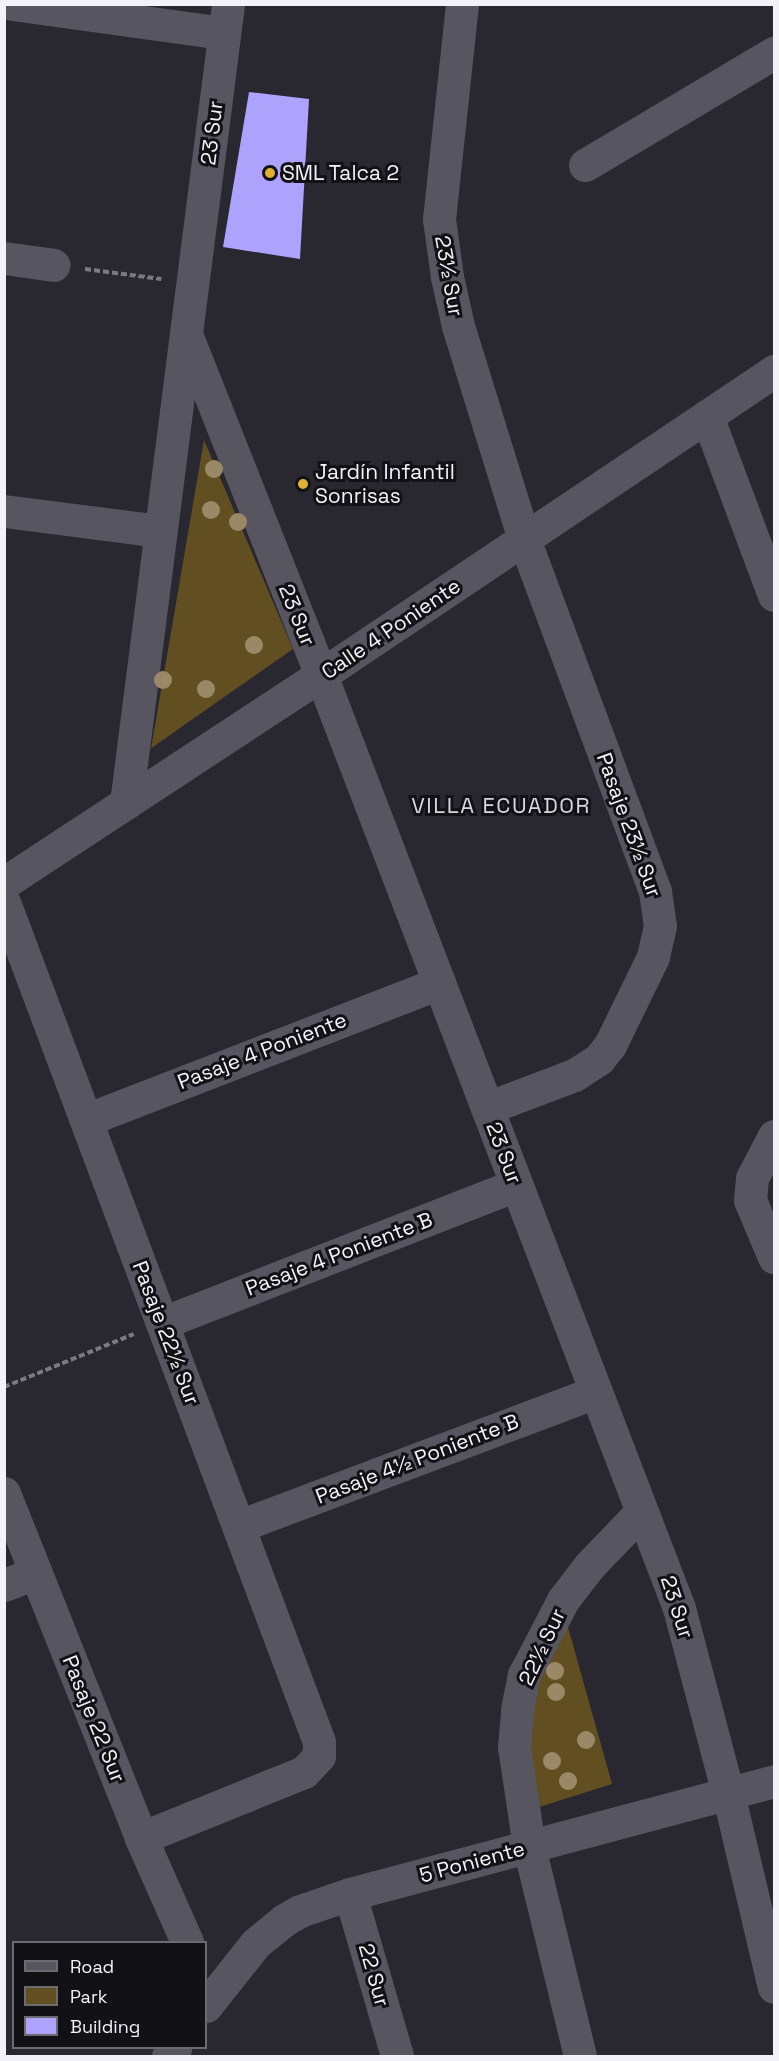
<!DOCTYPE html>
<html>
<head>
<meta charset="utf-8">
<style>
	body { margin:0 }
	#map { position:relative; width:779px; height:2061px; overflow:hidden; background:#292831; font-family:"Space Grotesk",sans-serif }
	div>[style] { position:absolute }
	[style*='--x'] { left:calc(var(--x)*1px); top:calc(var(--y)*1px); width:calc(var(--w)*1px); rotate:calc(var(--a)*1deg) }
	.green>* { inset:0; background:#624f21 }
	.building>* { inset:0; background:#ada2fc }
	.path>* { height:4px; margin-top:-2px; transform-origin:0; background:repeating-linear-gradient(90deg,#7a7a81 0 6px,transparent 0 9px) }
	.minor>* { height:33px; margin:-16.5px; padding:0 16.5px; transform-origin:16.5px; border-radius:16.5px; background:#565560 }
	.tertiary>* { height:33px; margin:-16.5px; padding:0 16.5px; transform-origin:16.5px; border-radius:16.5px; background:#565560 }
	.trees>* { width:18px; height:18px; margin:-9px; border-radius:50%; background:#9a8966 }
	.dots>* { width:16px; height:16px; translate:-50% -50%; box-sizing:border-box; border:3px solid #121116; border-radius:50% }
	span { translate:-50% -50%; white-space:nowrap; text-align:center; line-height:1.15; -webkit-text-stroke:6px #121116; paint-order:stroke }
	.street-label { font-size:21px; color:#f2f2f8 }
	.poi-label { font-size:21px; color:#f2f2f8 }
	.left { translate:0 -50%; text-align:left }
	.neighbourhood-label { font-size:22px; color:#d7d7e3; letter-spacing:1.5px }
	.frame { position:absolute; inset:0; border:6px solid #f2f2f8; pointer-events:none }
	.legend { position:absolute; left:12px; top:1941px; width:195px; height:108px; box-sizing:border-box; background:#121116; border:2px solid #6c6b70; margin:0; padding:8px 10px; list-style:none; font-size:18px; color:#f2f2f8 }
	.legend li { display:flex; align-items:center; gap:12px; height:30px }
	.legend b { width:30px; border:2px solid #6c6b70 }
</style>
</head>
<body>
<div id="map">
	<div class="green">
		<div style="clip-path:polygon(204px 440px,293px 649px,150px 749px,151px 749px)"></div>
		<div style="clip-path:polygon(566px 1620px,612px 1784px,536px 1808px,522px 1744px,539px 1648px)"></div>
	</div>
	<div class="building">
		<div style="clip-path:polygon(249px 92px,309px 99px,300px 259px,223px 247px)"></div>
	</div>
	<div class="path">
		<div style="--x:85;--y:269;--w:77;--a:7.5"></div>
		<div style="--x:4;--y:1387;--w:140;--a:-22.2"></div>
	</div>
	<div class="minor">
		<div style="--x:12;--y:4;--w:214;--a:7.8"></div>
		<div style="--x:462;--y:4;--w:216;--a:96.1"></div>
		<div style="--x:439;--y:219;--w:59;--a:82.1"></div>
		<div style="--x:447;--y:277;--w:50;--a:77.3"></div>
		<div style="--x:458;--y:326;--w:223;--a:72.8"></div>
		<div style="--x:524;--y:539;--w:376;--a:69.6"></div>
		<div style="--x:655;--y:891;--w:35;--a:82"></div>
		<div style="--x:660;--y:926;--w:32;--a:103"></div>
		<div style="--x:653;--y:957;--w:98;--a:116"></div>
		<div style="--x:610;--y:1045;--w:18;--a:128"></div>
		<div style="--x:599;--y:1059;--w:30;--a:147"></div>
		<div style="--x:574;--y:1075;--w:93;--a:159.2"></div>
		<div style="--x:585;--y:165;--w:220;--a:-30.7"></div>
		<div style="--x:4;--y:258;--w:50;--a:8"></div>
		<div style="--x:186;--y:334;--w:367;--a:68.4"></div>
		<div style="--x:321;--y:675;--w:999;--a:69.01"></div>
		<div style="--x:679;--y:1608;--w:191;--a:75.2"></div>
		<div style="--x:728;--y:1793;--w:199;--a:76.7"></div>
		<div style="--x:707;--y:416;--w:191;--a:69.5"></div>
		<div style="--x:4;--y:511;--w:158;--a:7.3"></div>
		<div style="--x:126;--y:803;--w:805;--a:-82.72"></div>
		<div style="--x:4;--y:902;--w:897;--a:69.44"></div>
		<div style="--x:319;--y:1742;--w:14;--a:90"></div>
		<div style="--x:319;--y:1756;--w:22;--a:133"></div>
		<div style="--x:304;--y:1772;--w:176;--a:158"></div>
		<div style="--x:86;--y:1120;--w:379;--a:-21.2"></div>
		<div style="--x:774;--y:1136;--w:47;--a:117.6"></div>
		<div style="--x:752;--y:1178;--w:22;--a:95"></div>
		<div style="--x:750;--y:1200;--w:62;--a:67.2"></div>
		<div style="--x:162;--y:1323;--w:380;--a:-21.3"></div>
		<div style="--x:4;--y:1493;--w:371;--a:68.3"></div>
		<div style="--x:141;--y:1838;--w:114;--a:66.1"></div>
		<div style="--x:239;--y:1526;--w:381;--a:-20.6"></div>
		<div style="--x:4;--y:1585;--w:34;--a:-21"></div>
		<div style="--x:350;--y:1894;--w:169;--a:73.8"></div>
		<div style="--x:580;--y:2056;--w:215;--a:-103.7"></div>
		<div style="--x:529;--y:1847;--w:101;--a:-98.5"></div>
		<div style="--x:514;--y:1747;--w:37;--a:-85"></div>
		<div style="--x:517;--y:1710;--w:36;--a:-79"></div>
		<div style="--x:524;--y:1675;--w:85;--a:-62.5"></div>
		<div style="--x:563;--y:1600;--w:44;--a:-52.4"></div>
		<div style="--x:590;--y:1565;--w:74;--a:-46.1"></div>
	</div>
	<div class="tertiary">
		<div style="--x:4;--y:883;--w:379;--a:-33.3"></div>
		<div style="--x:321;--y:675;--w:546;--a:-33.86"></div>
		<div style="--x:206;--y:2006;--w:80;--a:-51.6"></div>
		<div style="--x:256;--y:1943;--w:36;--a:-39"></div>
		<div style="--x:284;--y:1920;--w:18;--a:-29"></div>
		<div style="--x:300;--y:1911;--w:53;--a:-18.8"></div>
		<div style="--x:350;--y:1894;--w:439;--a:-14.9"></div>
		<div style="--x:168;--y:2056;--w:11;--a:-49"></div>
	</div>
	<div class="trees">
		<div style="left:214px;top:469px"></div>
		<div style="left:211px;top:510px"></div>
		<div style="left:238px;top:522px"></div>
		<div style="left:254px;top:645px"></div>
		<div style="left:163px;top:680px"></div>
		<div style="left:206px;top:689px"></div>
		<div style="left:555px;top:1671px"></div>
		<div style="left:556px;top:1692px"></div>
		<div style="left:586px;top:1740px"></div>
		<div style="left:552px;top:1761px"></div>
		<div style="left:568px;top:1781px"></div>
	</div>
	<div class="dots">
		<div style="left:270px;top:173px;background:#dfb034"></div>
		<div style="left:303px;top:484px;background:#dfb034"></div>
	</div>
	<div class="street-label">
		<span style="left:212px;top:133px;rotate:-83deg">23 Sur</span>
		<span style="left:449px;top:276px;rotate:80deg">23½ Sur</span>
		<span style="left:297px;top:615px;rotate:68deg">23 Sur</span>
		<span style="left:391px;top:629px;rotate:-34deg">Calle 4 Poniente</span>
		<span style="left:629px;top:825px;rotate:70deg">Pasaje 23½ Sur</span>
		<span style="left:262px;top:1051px;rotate:-21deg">Pasaje 4 Poniente</span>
		<span style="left:504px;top:1153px;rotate:69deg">23 Sur</span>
		<span style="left:339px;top:1254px;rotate:-21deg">Pasaje 4 Poniente B</span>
		<span style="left:166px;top:1333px;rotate:69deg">Pasaje 22½ Sur</span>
		<span style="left:417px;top:1459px;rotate:-21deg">Pasaje 4½ Poniente B</span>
		<span style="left:677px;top:1607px;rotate:72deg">23 Sur</span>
		<span style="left:542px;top:1647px;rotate:-65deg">22½ Sur</span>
		<span style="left:94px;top:1719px;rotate:68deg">Pasaje 22 Sur</span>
		<span style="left:472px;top:1862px;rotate:-15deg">5 Poniente</span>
		<span style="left:374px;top:1975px;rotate:74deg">22 Sur</span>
	</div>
	<div class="poi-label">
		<span class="left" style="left:282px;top:173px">SML Talca 2</span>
		<span class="left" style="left:315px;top:484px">Jardín Infantil<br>Sonrisas</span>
	</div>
	<div class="neighbourhood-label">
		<span style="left:501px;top:806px">VILLA ECUADOR</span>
	</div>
	<div class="frame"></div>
	<ul class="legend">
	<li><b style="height:8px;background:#565560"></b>Road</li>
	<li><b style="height:16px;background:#624f21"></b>Park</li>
	<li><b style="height:16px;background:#ada2fc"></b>Building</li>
	</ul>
</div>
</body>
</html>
